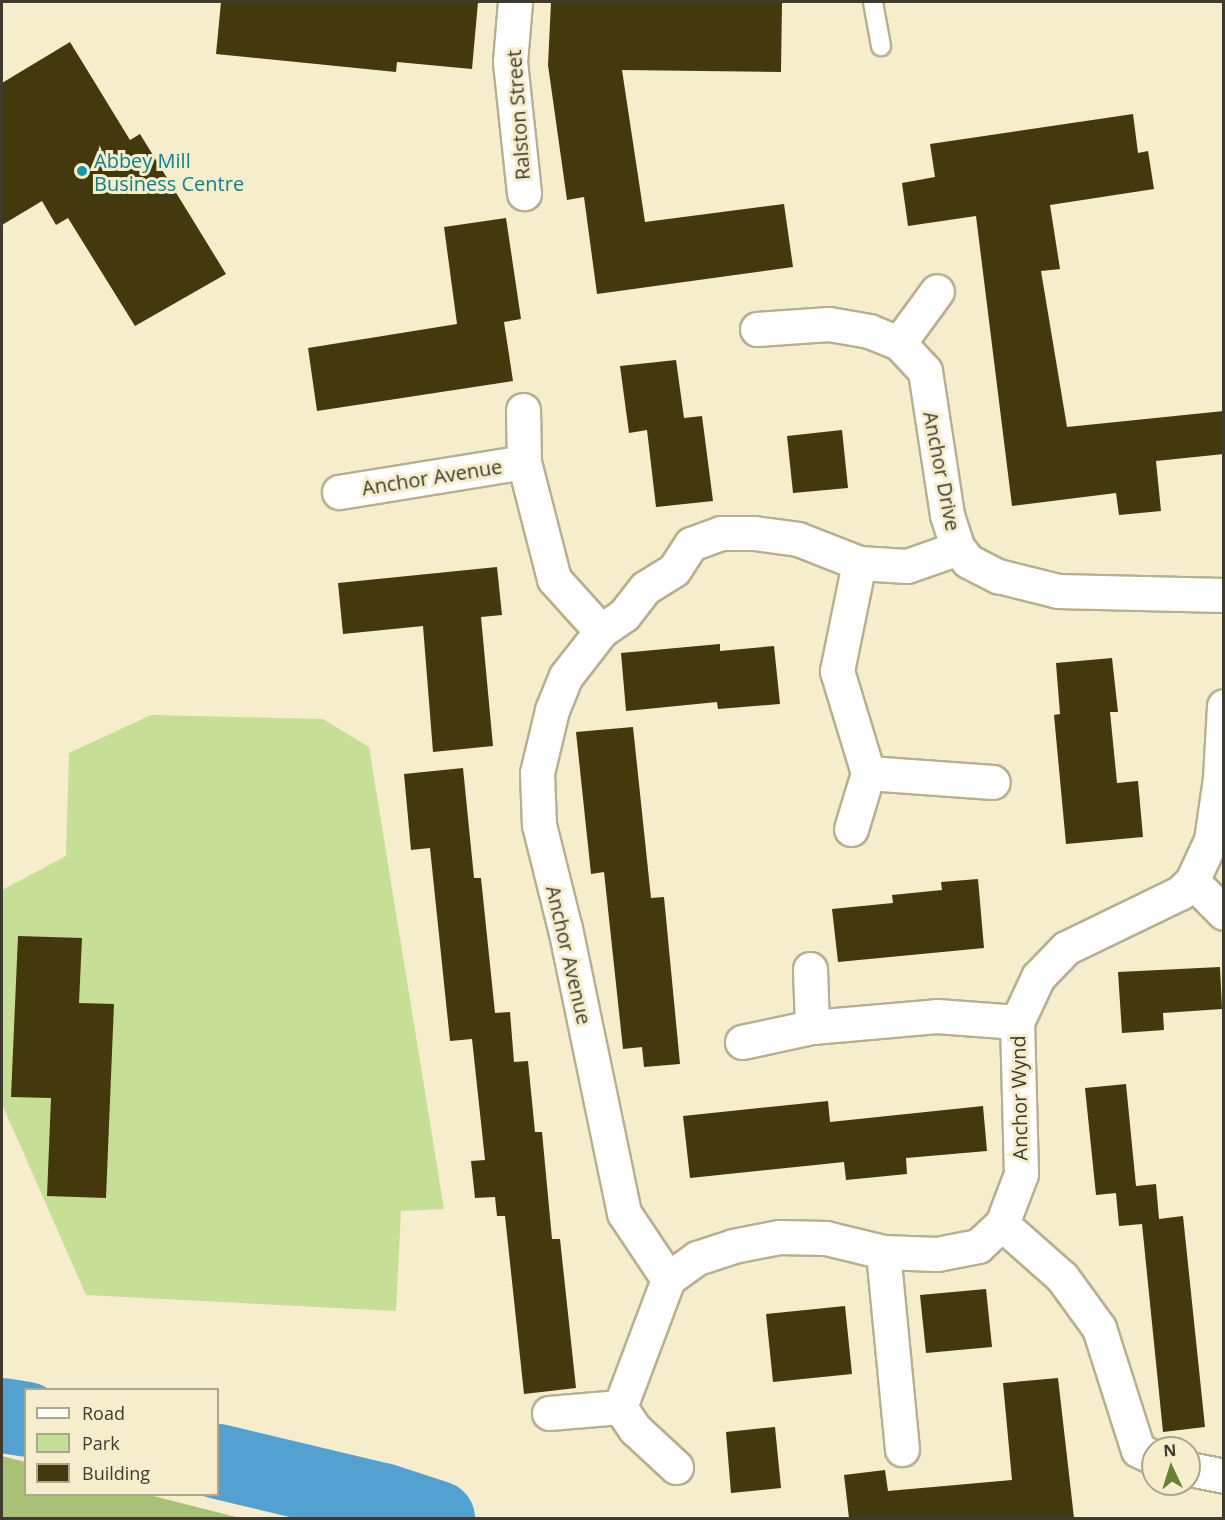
<!DOCTYPE html>
<html>
<head>
<meta charset="utf-8">
<style>
	body { margin:0 }
	#map { position:relative; width:1225px; height:1520px; overflow:hidden; background:#f5edcc; font-family:"Open Sans",sans-serif }
	div>[style] { position:absolute }
	[style*='--x'] { left:calc(var(--x)*1px); top:calc(var(--y)*1px); width:calc(var(--w)*1px); rotate:calc(var(--a)*1deg) }
	.green>* { inset:0; background:#c7de96 }
	.forest>* { inset:0; background:#a9c174 }
	.river>* { height:75px; margin:-37.5px; padding:0 37.5px; transform-origin:37.5px; border-radius:37.5px; background:#53a1d1 }
	.building>* { inset:0; background:#43390c }
	.roads { filter:drop-shadow(2px 0 #b7b090) drop-shadow(-2px 0 #b7b090) drop-shadow(0 2px #b7b090) drop-shadow(0 -2px #b7b090) }
	.lane>* { height:18px; margin:-9px; padding:0 9px; transform-origin:9px; border-radius:9px; background:#fff }
	.street>* { height:33px; margin:-16.5px; padding:0 16.5px; transform-origin:16.5px; border-radius:16.5px; background:#fff }
	.dots>* { width:16px; height:16px; translate:-50% -50%; box-sizing:border-box; border:3px solid #f5edcc; border-radius:50% }
	span { translate:-50% -50%; white-space:nowrap; text-align:center; line-height:1.15; -webkit-text-stroke:6px #f5edcc; paint-order:stroke }
	.street-label { font-size:20px; color:#3e3b2e }
	.culture-label { font-size:20px; color:#0d838f }
	.left { translate:0 -50%; text-align:left }
	.frame { position:absolute; inset:0; border:3px solid #3e3b2e; pointer-events:none }
	.legend { position:absolute; left:24px; top:1388px; width:195px; height:108px; box-sizing:border-box; background:#f5edcc; border:2px solid #aca68d; margin:0; padding:8px 10px; list-style:none; font-size:18px; color:#3e3b2e }
	.legend li { display:flex; align-items:center; gap:12px; height:30px }
	.legend b { width:30px; border:2px solid #aca68d }
	.north { position:absolute; left:1141px; top:1436px; width:60px; height:60px; box-sizing:border-box; background:#f5edcc; border:2px solid #aca68d; border-radius:50%; rotate:356deg; font-size:16px; font-weight:700; line-height:24px; text-align:center; color:#3e3b2e }
	.north::after { content:''; display:block; margin:auto; width:21px; height:27px; background:#688032; clip-path:polygon(50% 0,100% 100%,50% 72%,0 100%) }
</style>
</head>
<body>
<div id="map">
	<div class="green">
		<div style="clip-path:polygon(151px 715px,323px 719px,369px 747px,444px 1209px,401px 1211px,396px 1311px,86px 1295px,2px 1104px,2px 890px,66px 856px,69px 753px)"></div>
	</div>
	<div class="forest">
		<div style="clip-path:polygon(2px 1456px,25px 1462px,26px 1494px,149px 1495px,240px 1518px,2px 1518px)"></div>
	</div>
	<div class="river">
		<div style="--x:2;--y:1415;--w:24;--a:9"></div>
		<div style="--x:218;--y:1461;--w:169;--a:13.4"></div>
		<div style="--x:382;--y:1500;--w:58;--a:18.1"></div>
	</div>
	<div class="building">
		<div style="clip-path:polygon(221px 2px,478px 2px,472px 69px,397px 62px,396px 72px,216px 54px)"></div>
		<div style="clip-path:polygon(551px 2px,782px 2px,781px 72px,622px 70px,645px 222px,784px 204px,793px 267px,597px 294px,584px 197px,567px 200px,548px 65px)"></div>
		<div style="clip-path:polygon(70px 42px,130px 140px,140px 134px,226px 274px,135px 326px,68px 218px,56px 225px,42px 201px,2px 225px,2px 83px)"></div>
		<div style="clip-path:polygon(1133px 114px,1138px 153px,1148px 151px,1154px 189px,1050px 205px,1060px 269px,1041px 271px,1067px 427px,1224px 411px,1224px 454px,1156px 461px,1161px 511px,1119px 515px,1116px 493px,1012px 506px,976px 216px,908px 226px,902px 183px,935px 177px,930px 144px)"></div>
		<div style="clip-path:polygon(506px 218px,521px 319px,504px 322px,513px 381px,317px 411px,308px 348px,457px 324px,444px 227px)"></div>
		<div style="clip-path:polygon(676px 360px,684px 418px,702px 416px,713px 501px,656px 507px,647px 430px,629px 433px,620px 366px)"></div>
		<div style="clip-path:polygon(842px 430px,848px 488px,793px 493px,787px 436px)"></div>
		<div style="clip-path:polygon(497px 567px,502px 615px,481px 617px,493px 746px,433px 752px,423px 626px,343px 634px,338px 583px)"></div>
		<div style="clip-path:polygon(720px 644px,720px 651px,774px 646px,780px 704px,718px 709px,717px 702px,626px 711px,621px 653px)"></div>
		<div style="clip-path:polygon(1112px 658px,1118px 712px,1110px 712px,1117px 783px,1138px 781px,1143px 837px,1066px 844px,1054px 715px,1060px 714px,1056px 663px)"></div>
		<div style="clip-path:polygon(633px 727px,651px 898px,664px 897px,680px 1064px,644px 1067px,642px 1047px,623px 1049px,604px 872px,591px 874px,576px 732px)"></div>
		<div style="clip-path:polygon(463px 768px,474px 878px,481px 878px,495px 1013px,510px 1012px,514px 1062px,528px 1061px,535px 1132px,542px 1132px,552px 1239px,560px 1239px,576px 1388px,524px 1394px,505px 1216px,497px 1216px,495px 1197px,475px 1198px,471px 1161px,485px 1160px,472px 1039px,450px 1041px,430px 848px,411px 850px,404px 774px)"></div>
		<div style="clip-path:polygon(978px 879px,984px 948px,838px 962px,832px 909px,893px 903px,892px 895px,942px 890px,941px 882px)"></div>
		<div style="clip-path:polygon(18px 936px,82px 938px,79px 1003px,114px 1004px,106px 1198px,47px 1196px,51px 1098px,11px 1097px)"></div>
		<div style="clip-path:polygon(1220px 967px,1222px 1009px,1163px 1013px,1164px 1030px,1122px 1033px,1118px 972px)"></div>
		<div style="clip-path:polygon(1126px 1084px,1136px 1186px,1156px 1184px,1159px 1219px,1183px 1216px,1205px 1427px,1163px 1432px,1142px 1224px,1119px 1226px,1116px 1193px,1096px 1195px,1085px 1088px)"></div>
		<div style="clip-path:polygon(828px 1101px,830px 1122px,983px 1106px,987px 1151px,906px 1158px,907px 1174px,846px 1180px,844px 1162px,690px 1178px,683px 1116px)"></div>
		<div style="clip-path:polygon(986px 1289px,992px 1347px,926px 1353px,920px 1295px)"></div>
		<div style="clip-path:polygon(845px 1306px,852px 1374px,773px 1382px,766px 1314px)"></div>
		<div style="clip-path:polygon(1058px 1378px,1074px 1518px,849px 1518px,844px 1475px,885px 1470px,888px 1491px,1012px 1480px,1003px 1383px)"></div>
		<div style="clip-path:polygon(775px 1427px,781px 1488px,731px 1493px,726px 1432px)"></div>
	</div>
	<div class="roads">
		<div class="lane">
			<div style="--x:873;--y:2;--w:45;--a:79.7"></div>
		</div>
		<div class="street">
			<div style="--x:515;--y:2;--w:60;--a:94.8"></div>
			<div style="--x:510;--y:62;--w:132;--a:83.9"></div>
			<div style="--x:757;--y:329;--w:72;--a:-4"></div>
			<div style="--x:829;--y:324;--w:41;--a:9.9"></div>
			<div style="--x:869;--y:331;--w:32;--a:22"></div>
			<div style="--x:899;--y:343;--w:38;--a:47"></div>
			<div style="--x:925;--y:371;--w:146;--a:81.3"></div>
			<div style="--x:947;--y:515;--w:35;--a:72"></div>
			<div style="--x:958;--y:548;--w:16;--a:52"></div>
			<div style="--x:968;--y:561;--w:34;--a:27"></div>
			<div style="--x:998;--y:576;--w:62;--a:14"></div>
			<div style="--x:1058;--y:591;--w:166;--a:1.4"></div>
			<div style="--x:899;--y:343;--w:64;--a:-53.8"></div>
			<div style="--x:523;--y:410;--w:52;--a:88.9"></div>
			<div style="--x:524;--y:462;--w:121;--a:75.6"></div>
			<div style="--x:554;--y:579;--w:70;--a:47.9"></div>
			<div style="--x:339;--y:492;--w:187;--a:-9.2"></div>
			<div style="--x:868;--y:773;--w:125;--a:4.1"></div>
			<div style="--x:851;--y:829;--w:59;--a:-73.1"></div>
			<div style="--x:868;--y:773;--w:107;--a:-106.9"></div>
			<div style="--x:837;--y:671;--w:110;--a:-78.5"></div>
			<div style="--x:1192;--y:881;--w:45;--a:45"></div>
			<div style="--x:810;--y:969;--w:58;--a:88"></div>
			<div style="--x:742;--y:1042;--w:72;--a:-12.1"></div>
			<div style="--x:812;--y:1027;--w:125;--a:-5"></div>
			<div style="--x:937;--y:1016;--w:80;--a:4.3"></div>
			<div style="--x:1002;--y:1224;--w:80;--a:41.5"></div>
			<div style="--x:1062;--y:1277;--w:63;--a:54"></div>
			<div style="--x:1099;--y:1328;--w:128;--a:72.3"></div>
			<div style="--x:1138;--y:1450;--w:17;--a:25"></div>
			<div style="--x:883;--y:1252;--w:198;--a:84.5"></div>
			<div style="--x:668;--y:1279;--w:79;--a:-123.7"></div>
			<div style="--x:624;--y:1213;--w:290;--a:-101.7"></div>
			<div style="--x:565;--y:929;--w:107;--a:-104"></div>
			<div style="--x:539;--y:825;--w:52;--a:-92.2"></div>
			<div style="--x:537;--y:773;--w:65;--a:-76.6"></div>
			<div style="--x:552;--y:710;--w:37;--a:-68"></div>
			<div style="--x:566;--y:676;--w:57;--a:-52.1"></div>
			<div style="--x:601;--y:631;--w:28;--a:-35"></div>
			<div style="--x:624;--y:615;--w:34;--a:-52"></div>
			<div style="--x:645;--y:588;--w:34;--a:-32"></div>
			<div style="--x:674;--y:570;--w:31;--a:-57"></div>
			<div style="--x:691;--y:544;--w:32;--a:-20"></div>
			<div style="--x:721;--y:533;--w:33;--a:0"></div>
			<div style="--x:754;--y:533;--w:44;--a:7.8"></div>
			<div style="--x:798;--y:539;--w:66;--a:21.5"></div>
			<div style="--x:859;--y:563;--w:48;--a:3.6"></div>
			<div style="--x:907;--y:566;--w:54;--a:-19.4"></div>
			<div style="--x:620;--y:1407;--w:137;--a:-69.4"></div>
			<div style="--x:668;--y:1279;--w:36;--a:-36"></div>
			<div style="--x:697;--y:1258;--w:38;--a:-18"></div>
			<div style="--x:733;--y:1246;--w:47;--a:-11.1"></div>
			<div style="--x:779;--y:1237;--w:47;--a:1.2"></div>
			<div style="--x:826;--y:1238;--w:59;--a:13.8"></div>
			<div style="--x:883;--y:1252;--w:54;--a:2.1"></div>
			<div style="--x:937;--y:1254;--w:42;--a:-11"></div>
			<div style="--x:978;--y:1246;--w:33;--a:-43"></div>
			<div style="--x:1002;--y:1224;--w:53;--a:-69.2"></div>
			<div style="--x:1021;--y:1174;--w:152;--a:-91.5"></div>
			<div style="--x:1017;--y:1022;--w:50;--a:-65"></div>
			<div style="--x:1038;--y:977;--w:40;--a:-46"></div>
			<div style="--x:1066;--y:948;--w:127;--a:-25.8"></div>
			<div style="--x:1180;--y:893;--w:17;--a:-45"></div>
			<div style="--x:1192;--y:881;--w:45;--a:-65.1"></div>
			<div style="--x:1211;--y:840;--w:63;--a:-81.7"></div>
			<div style="--x:1220;--y:778;--w:72;--a:-86.8"></div>
			<div style="--x:549;--y:1413;--w:71;--a:-4.8"></div>
			<div style="--x:620;--y:1407;--w:27;--a:56"></div>
			<div style="--x:635;--y:1429;--w:56;--a:42.8"></div>
			<div style="--x:1189;--y:1469;--w:36;--a:11"></div>
		</div>
	</div>
	<div class="dots">
		<div style="left:82px;top:171px;background:#0f9aa8"></div>
	</div>
	<div class="street-label">
		<span style="left:518px;top:115px;rotate:-94deg">Ralston Street</span>
		<span style="left:942px;top:471px;rotate:79deg">Anchor Drive</span>
		<span style="left:432px;top:477px;rotate:-9deg">Anchor Avenue</span>
		<span style="left:569px;top:955px;rotate:77deg">Anchor Avenue</span>
		<span style="left:1019px;top:1098px;rotate:-91deg">Anchor Wynd</span>
	</div>
	<div class="culture-label">
		<span class="left" style="left:94px;top:172px">Abbey Mill<br>Business Centre</span>
	</div>
	<div class="frame"></div>
	<ul class="legend">
	<li><b style="height:8px;background:#fff"></b>Road</li>
	<li><b style="height:16px;background:#c7de96"></b>Park</li>
	<li><b style="height:16px;background:#43390c"></b>Building</li>
	</ul>
	<div class="north">N</div>
</div>
</body>
</html>
